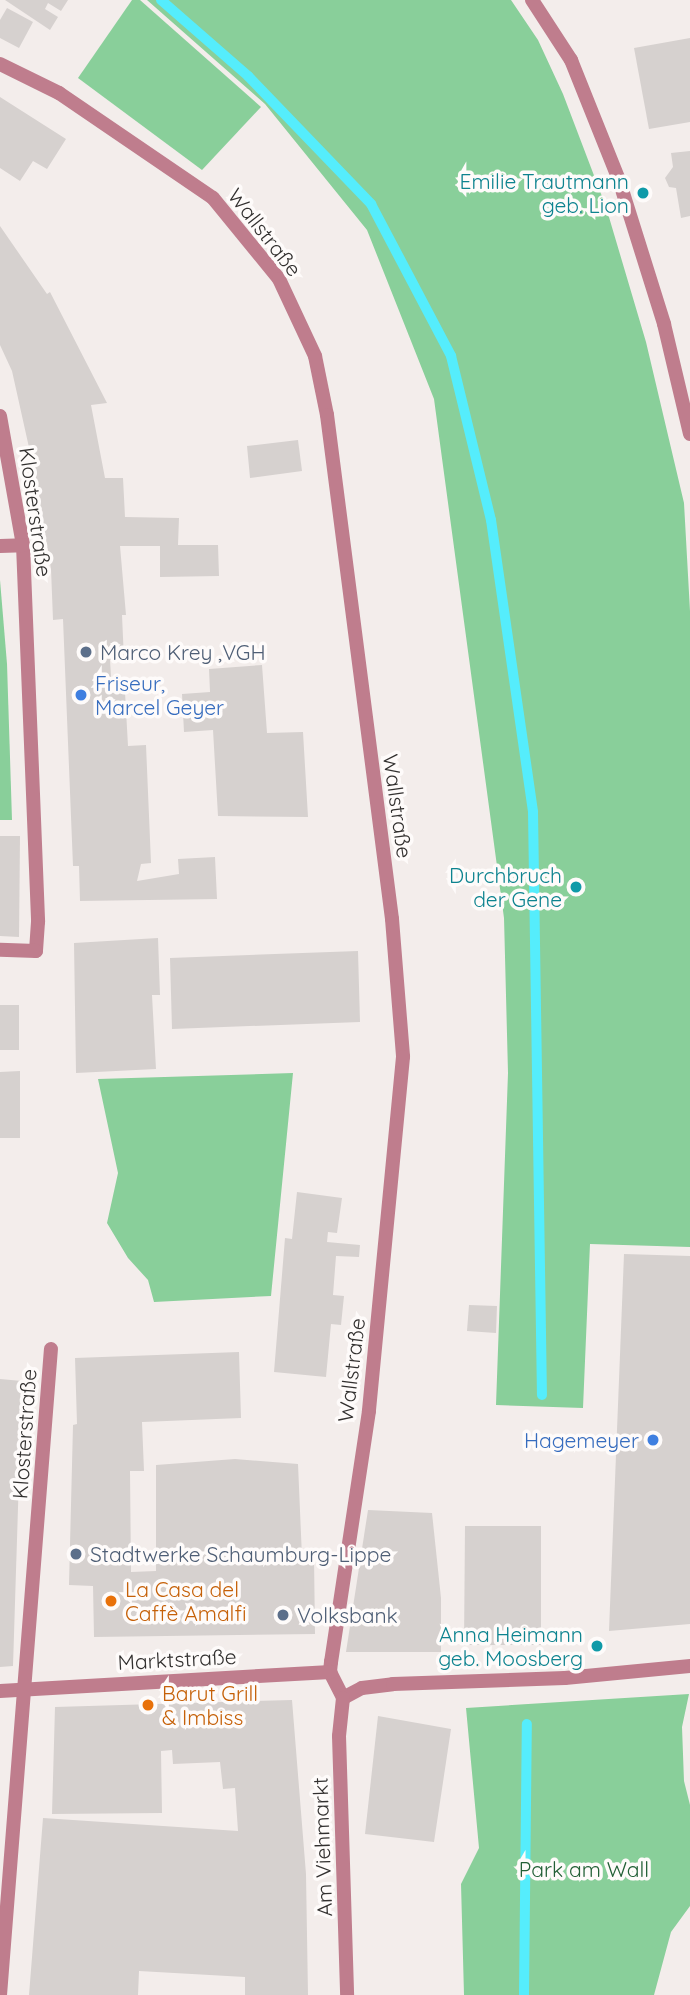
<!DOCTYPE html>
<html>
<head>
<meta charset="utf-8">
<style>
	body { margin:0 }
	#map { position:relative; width:690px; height:1995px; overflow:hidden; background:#f3edeb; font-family:Quicksand,sans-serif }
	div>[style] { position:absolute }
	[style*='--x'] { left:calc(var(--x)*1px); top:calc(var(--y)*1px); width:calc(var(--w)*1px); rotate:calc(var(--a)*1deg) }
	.green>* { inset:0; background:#89cf9a }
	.stream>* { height:10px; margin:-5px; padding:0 5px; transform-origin:5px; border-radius:5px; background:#55edfc }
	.building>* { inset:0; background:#d6d1cf }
	.street>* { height:14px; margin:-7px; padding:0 7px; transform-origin:7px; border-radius:7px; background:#bf7d8d }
	.dots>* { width:19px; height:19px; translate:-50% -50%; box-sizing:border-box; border:4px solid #fefbfa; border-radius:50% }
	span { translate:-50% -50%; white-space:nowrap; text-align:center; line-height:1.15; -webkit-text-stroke:7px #fefbfa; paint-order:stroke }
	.culture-label { font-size:21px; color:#0d838f }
	.right { translate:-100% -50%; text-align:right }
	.street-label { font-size:21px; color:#32302f }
	.service-label { font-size:21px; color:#4e5e75 }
	.left { translate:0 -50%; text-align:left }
	.shop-label { font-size:21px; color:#366cbe }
	.food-label { font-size:21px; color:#c56008 }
	.park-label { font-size:21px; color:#226036 }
</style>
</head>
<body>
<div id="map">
	<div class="green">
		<div style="clip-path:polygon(132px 0,140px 0,261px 107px,202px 170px,78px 78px)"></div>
		<div style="clip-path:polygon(147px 0,511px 0,538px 40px,563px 94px,606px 207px,646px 342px,684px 503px,690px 611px,690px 1247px,590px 1244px,583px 1408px,496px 1405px,508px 1073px,504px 918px,434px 399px,367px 230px,265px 104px)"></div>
		<div style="clip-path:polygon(0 580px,7px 664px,12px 820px,0 820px)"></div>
		<div style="clip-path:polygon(293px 1073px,271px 1296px,154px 1302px,148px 1280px,128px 1258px,107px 1223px,118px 1173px,98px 1079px)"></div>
		<div style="clip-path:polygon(689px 1694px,682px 1727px,684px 1781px,690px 1805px,690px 1906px,671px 1932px,654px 1995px,464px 1995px,461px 1884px,479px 1848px,466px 1708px)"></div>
	</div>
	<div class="stream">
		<div style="--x:161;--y:0;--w:116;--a:41.1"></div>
		<div style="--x:248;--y:76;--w:178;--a:46.1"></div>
		<div style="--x:371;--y:204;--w:172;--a:62.2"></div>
		<div style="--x:451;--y:356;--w:169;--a:76.3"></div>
		<div style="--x:491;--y:520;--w:295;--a:81.8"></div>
		<div style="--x:533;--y:812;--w:583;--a:89.12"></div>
		<div style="--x:524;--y:1995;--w:271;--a:-89.4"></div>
	</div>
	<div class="building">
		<div style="clip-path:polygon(5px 0,68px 0,61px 11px,48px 3px,45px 9px,58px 17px,50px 30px)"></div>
		<div style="clip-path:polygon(7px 8px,33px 22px,19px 48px,0 38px,0 20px)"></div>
		<div style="clip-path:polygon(690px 38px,690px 122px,649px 129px,634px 48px)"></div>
		<div style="clip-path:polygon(0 97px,66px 139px,47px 169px,33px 161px,20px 181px,0 168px)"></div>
		<div style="clip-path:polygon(690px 151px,690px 216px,681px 218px,676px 188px,669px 187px,665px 178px,673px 167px,671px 153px)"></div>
		<div style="clip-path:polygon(0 226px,47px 294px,50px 292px,107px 403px,91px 405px,105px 478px,123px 478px,125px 517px,179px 518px,178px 545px,218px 545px,219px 576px,160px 577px,160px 546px,120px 546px,126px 615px,122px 615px,124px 660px,110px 660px,112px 693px,125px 692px,128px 746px,146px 745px,151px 863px,141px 864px,137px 881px,179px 874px,178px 859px,215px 857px,217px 899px,80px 901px,79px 866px,73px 866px,63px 619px,53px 620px,51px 569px,36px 479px,12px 371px,0 345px)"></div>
		<div style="clip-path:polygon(298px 440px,302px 471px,250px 478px,247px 446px)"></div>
		<div style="clip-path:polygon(262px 665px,267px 733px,303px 732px,308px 817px,218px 816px,213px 730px,184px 732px,182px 694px,210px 692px,209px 669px)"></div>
		<div style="clip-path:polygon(0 836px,20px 836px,19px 937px,0 936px)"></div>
		<div style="clip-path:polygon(158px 938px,160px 995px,152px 995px,156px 1069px,76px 1073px,74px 943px)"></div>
		<div style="clip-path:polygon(358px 951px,360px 1022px,172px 1029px,170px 958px)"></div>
		<div style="clip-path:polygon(0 1005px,19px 1005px,19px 1050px,0 1050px)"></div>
		<div style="clip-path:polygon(20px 1071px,20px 1138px,0 1138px,0 1072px)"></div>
		<div style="clip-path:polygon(297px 1192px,342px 1198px,337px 1233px,328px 1232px,327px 1242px,360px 1245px,359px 1257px,336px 1256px,333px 1295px,344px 1296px,341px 1325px,331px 1324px,326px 1377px,274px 1372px,285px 1238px,292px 1239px)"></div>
		<div style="clip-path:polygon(624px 1254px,690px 1256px,690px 1624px,609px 1631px)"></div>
		<div style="clip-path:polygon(469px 1305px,497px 1306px,496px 1333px,467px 1331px)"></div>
		<div style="clip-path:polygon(239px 1352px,241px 1418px,142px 1422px,144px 1471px,130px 1471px,131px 1572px,156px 1571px,156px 1465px,235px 1459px,298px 1464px,302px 1557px,314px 1557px,315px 1634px,94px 1637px,93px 1586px,69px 1585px,73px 1425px,77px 1424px,75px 1358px)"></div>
		<div style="clip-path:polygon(0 1379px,22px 1381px,13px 1666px,0 1667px)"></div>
		<div style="clip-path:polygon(368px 1510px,432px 1513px,441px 1598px,441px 1652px,346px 1652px)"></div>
		<div style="clip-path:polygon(465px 1526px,541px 1526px,541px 1645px,464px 1645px)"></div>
		<div style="clip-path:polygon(292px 1700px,306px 1874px,308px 1995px,245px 1995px,245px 1977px,139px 1971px,138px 1995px,29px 1995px,43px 1818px,238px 1831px,235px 1788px,223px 1789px,220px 1762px,173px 1764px,172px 1750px,161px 1751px,162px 1813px,52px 1814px,55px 1707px)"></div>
		<div style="clip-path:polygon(378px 1716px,451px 1729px,434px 1842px,365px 1834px)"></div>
	</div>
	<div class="street">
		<div style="--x:532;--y:0;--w:72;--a:57"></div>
		<div style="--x:571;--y:60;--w:129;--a:68.2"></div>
		<div style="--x:619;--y:180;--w:151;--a:72.6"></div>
		<div style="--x:664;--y:324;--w:113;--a:76.7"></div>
		<div style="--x:0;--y:64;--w:66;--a:26.2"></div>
		<div style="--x:59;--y:93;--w:186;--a:34.3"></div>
		<div style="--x:213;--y:198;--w:104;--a:50.8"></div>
		<div style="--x:279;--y:279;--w:85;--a:64.9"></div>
		<div style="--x:315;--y:356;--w:60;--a:78.5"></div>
		<div style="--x:327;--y:415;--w:508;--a:82.65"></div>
		<div style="--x:392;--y:919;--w:138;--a:85.4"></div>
		<div style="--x:403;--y:1057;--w:356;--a:95.5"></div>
		<div style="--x:369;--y:1411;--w:254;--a:98.6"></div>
		<div style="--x:331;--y:1662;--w:10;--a:96"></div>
		<div style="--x:330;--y:1672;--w:29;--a:63"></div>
		<div style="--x:0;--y:416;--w:131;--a:79.9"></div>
		<div style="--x:23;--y:545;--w:377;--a:87.7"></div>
		<div style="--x:38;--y:922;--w:29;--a:94"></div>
		<div style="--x:36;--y:951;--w:36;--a:-178"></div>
		<div style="--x:0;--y:546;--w:23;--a:-2"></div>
		<div style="--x:0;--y:1691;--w:331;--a:-3.3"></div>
		<div style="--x:343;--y:1698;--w:21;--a:-28"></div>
		<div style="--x:362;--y:1688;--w:31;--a:-7"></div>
		<div style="--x:393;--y:1684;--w:172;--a:-2"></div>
		<div style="--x:565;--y:1678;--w:126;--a:-5.5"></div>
		<div style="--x:343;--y:1698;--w:38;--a:96"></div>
		<div style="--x:339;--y:1736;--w:259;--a:88.2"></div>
		<div style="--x:0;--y:1995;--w:648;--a:-85.49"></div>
	</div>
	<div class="dots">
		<div style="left:643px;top:193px;background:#0f9aa8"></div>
		<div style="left:86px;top:652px;background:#5c6f8a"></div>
		<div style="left:81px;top:695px;background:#3f7fe0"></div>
		<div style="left:576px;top:887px;background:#0f9aa8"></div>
		<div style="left:653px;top:1440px;background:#3f7fe0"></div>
		<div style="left:76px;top:1554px;background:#5c6f8a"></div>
		<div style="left:111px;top:1601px;background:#e8710a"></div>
		<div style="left:283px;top:1615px;background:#5c6f8a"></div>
		<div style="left:597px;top:1646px;background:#0f9aa8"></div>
		<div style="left:148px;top:1705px;background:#e8710a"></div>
	</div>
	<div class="culture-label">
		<span class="right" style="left:629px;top:193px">Emilie Trautmann<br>geb. Lion</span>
		<span class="right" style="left:562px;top:887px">Durchbruch<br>der Gene</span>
		<span class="right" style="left:583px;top:1646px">Anna Heimann<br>geb. Moosberg</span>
	</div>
	<div class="street-label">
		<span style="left:265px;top:232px;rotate:52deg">Wallstraße</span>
		<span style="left:36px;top:512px;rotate:82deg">Klosterstraße</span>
		<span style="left:398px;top:806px;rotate:82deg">Wallstraße</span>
		<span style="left:351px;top:1370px;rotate:-83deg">Wallstraße</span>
		<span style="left:24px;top:1434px;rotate:-86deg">Klosterstraße</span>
		<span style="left:177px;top:1659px;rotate:-3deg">Marktstraße</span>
		<span style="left:322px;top:1847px;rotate:-92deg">Am Viehmarkt</span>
	</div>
	<div class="service-label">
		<span class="left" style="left:100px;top:652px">Marco Krey ,VGH</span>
		<span class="left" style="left:90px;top:1554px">Stadtwerke Schaumburg-Lippe</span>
		<span class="left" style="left:297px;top:1615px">Volksbank</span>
	</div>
	<div class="shop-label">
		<span class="left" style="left:95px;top:695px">Friseur,<br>Marcel Geyer</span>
		<span class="right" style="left:639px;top:1440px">Hagemeyer</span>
	</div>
	<div class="food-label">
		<span class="left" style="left:125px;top:1601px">La Casa del<br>Caffè Amalfi</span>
		<span class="left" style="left:162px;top:1705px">Barut Grill<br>&amp; Imbiss</span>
	</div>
	<div class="park-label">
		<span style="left:584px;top:1869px">Park am Wall</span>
	</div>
</div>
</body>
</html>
